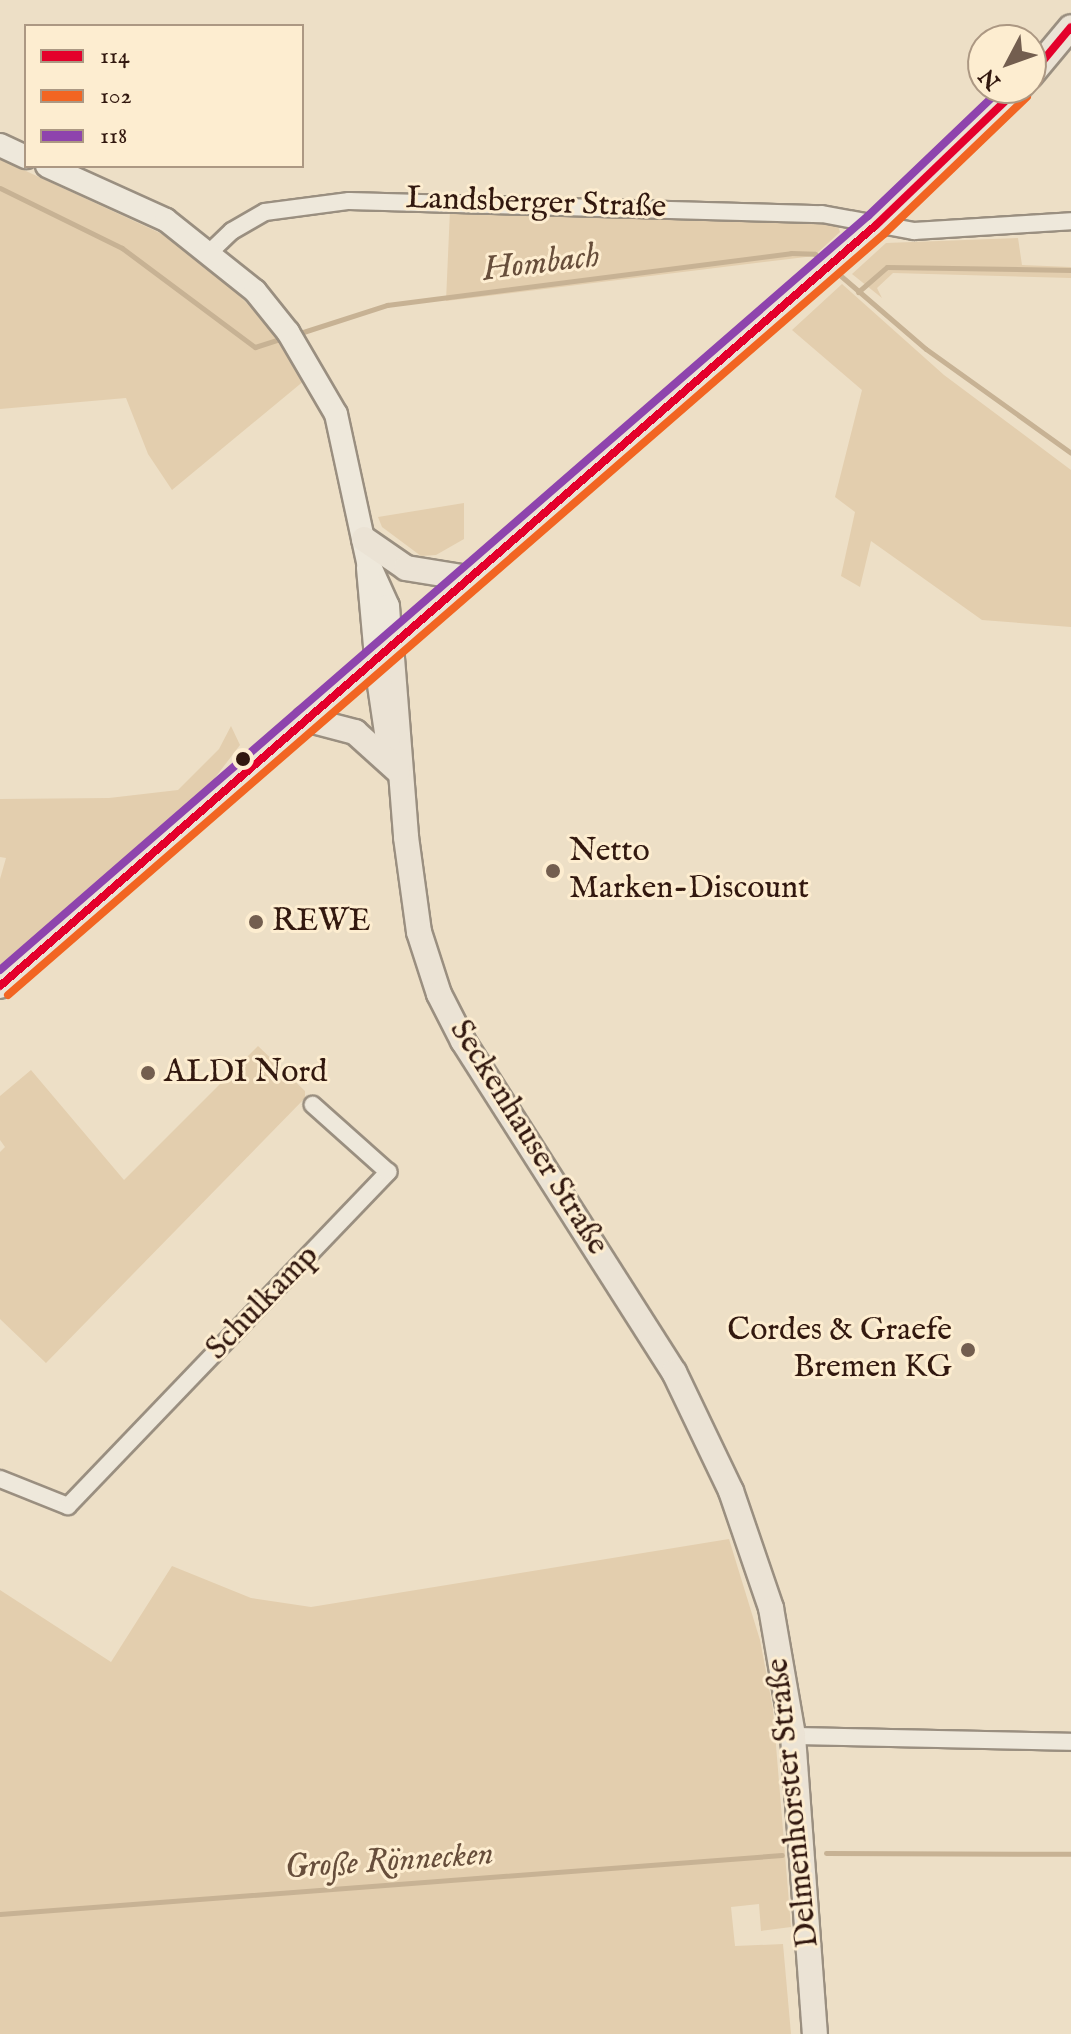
<!DOCTYPE html>
<html>
<head>
<meta charset="utf-8">
<style>
	body { margin:0 }
	#map { position:relative; width:1071px; height:2034px; overflow:hidden; background:#eddfc6; font-family:"IM FELL English",serif }
	div>[style] { position:absolute }
	[style*='--x'] { left:calc(var(--x)*1px); top:calc(var(--y)*1px); width:calc(var(--w)*1px); rotate:calc(var(--a)*1deg) }
	.green>* { inset:0; background:#e3ceae }
	.stream>* { height:5px; margin:-2.5px; padding:0 2.5px; transform-origin:2.5px; border-radius:2.5px; background:#c7b294 }
	.roads { filter:drop-shadow(2px 0 #9a8f80) drop-shadow(-2px 0 #9a8f80) drop-shadow(0 2px #9a8f80) drop-shadow(0 -2px #9a8f80) }
	.street>* { height:16px; margin:-8px; padding:0 8px; transform-origin:8px; border-radius:8px; background:#eee8db }
	.secondary>* { height:22px; margin:-11px; padding:0 11px; transform-origin:11px; border-radius:11px; background:#eee8db }
	.primary>* { height:24px; margin:-12px; padding:0 12px; transform-origin:12px; border-radius:12px; background:#ebe3d5 }
	.bus-1>* { height:8px; margin:-4px; padding:0 4px; transform-origin:4px; border-radius:4px; background:#e4002b }
	.bus-2>* { height:8px; margin:-4px; padding:0 4px; transform-origin:4px; border-radius:4px; background:#f26522 }
	.bus-3>* { height:8px; margin:-4px; padding:0 4px; transform-origin:4px; border-radius:4px; background:#8e44ad }
	.dots>* { width:22px; height:22px; translate:-50% -50%; box-sizing:border-box; border:4px solid #fdedd0; border-radius:50% }
	span { translate:-50% -50%; white-space:nowrap; text-align:center; line-height:1.15; -webkit-text-stroke:6px #fdedd0; paint-order:stroke }
	.street-label { font-size:32px; color:#32180f }
	.poi-label { font-size:32px; color:#32180f }
	.left { translate:0 -50%; text-align:left }
	.right { translate:-100% -50%; text-align:right }
	.water-label { font-size:34px; color:#674e3b; font-style:italic }
	.legend { position:absolute; left:24px; top:24px; width:280px; height:144px; box-sizing:border-box; background:#fdedd0; border:2px solid #ac9883; margin:0; padding:10px 14px; list-style:none; font-size:24px; color:#32180f }
	.legend li { display:flex; align-items:center; gap:16px; height:40px }
	.legend b { width:40px; border:2px solid #ac9883 }
	.north { position:absolute; left:967px; top:24px; width:80px; height:80px; box-sizing:border-box; background:#fdedd0; border:2px solid #ac9883; border-radius:50%; rotate:229deg; font-size:22px; font-weight:700; line-height:32px; text-align:center; color:#32180f }
	.north::after { content:''; display:block; margin:auto; width:28px; height:36px; background:#735e4f; clip-path:polygon(50% 0,100% 100%,50% 72%,0 100%) }
</style>
</head>
<body>
<div id="map">
	<div class="green">
		<div style="clip-path:polygon(0 159px,160px 233px,207px 263px,273px 330px,305px 380px,172px 490px,148px 454px,126px 398px,0 409px)"></div>
		<div style="clip-path:polygon(450px 210px,817px 221px,837px 224px,840px 232px,814px 256px,446px 301px)"></div>
		<div style="clip-path:polygon(1018px 238px,1022px 265px,1071px 267px,1071px 278px,893px 273px,877px 288px,882px 298px,852px 274px,886px 243px)"></div>
		<div style="clip-path:polygon(842px 284px,944px 375px,1071px 470px,1071px 627px,982px 620px,871px 541px,860px 587px,841px 576px,855px 512px,835px 497px,862px 390px,792px 330px)"></div>
		<div style="clip-path:polygon(464px 503px,464px 539px,436px 555px,421px 556px,382px 527px,378px 517px)"></div>
		<div style="clip-path:polygon(231px 726px,240px 745px,211px 783px,0 967px,0 879px,6px 858px,0 857px,0 799px,109px 798px,178px 790px,219px 749px)"></div>
		<div style="clip-path:polygon(258px 1046px,305px 1091px,305px 1098px,46px 1363px,0 1319px,0 1152px,5px 1147px,0 1140px,0 1096px,31px 1070px,124px 1180px)"></div>
		<div style="clip-path:polygon(729px 1539px,760px 1640px,773px 1709px,791px 1927px,761px 1931px,759px 1904px,731px 1907px,735px 1946px,783px 1944px,791px 2034px,0 2034px,0 1590px,111px 1662px,172px 1566px,251px 1598px,311px 1607px)"></div>
	</div>
	<div class="stream">
		<div style="--x:0;--y:188;--w:136;--a:26.2"></div>
		<div style="--x:122;--y:248;--w:166;--a:36.7"></div>
		<div style="--x:255;--y:347;--w:29;--a:-18"></div>
		<div style="--x:834;--y:270;--w:121;--a:40.7"></div>
		<div style="--x:926;--y:349;--w:178;--a:35.6"></div>
		<div style="--x:858;--y:292;--w:38;--a:-41"></div>
		<div style="--x:887;--y:267;--w:184;--a:0.9"></div>
		<div style="--x:297;--y:334;--w:95;--a:-17.9"></div>
		<div style="--x:387;--y:305;--w:407;--a:-7.3"></div>
		<div style="--x:791;--y:253;--w:24;--a:2"></div>
		<div style="--x:815;--y:254;--w:11;--a:38"></div>
		<div style="--x:826;--y:1853;--w:245;--a:0.2"></div>
		<div style="--x:0;--y:1914;--w:784;--a:-4.31"></div>
	</div>
	<div class="roads">
		<div class="street">
			<div style="--x:210;--y:252;--w:30;--a:-44"></div>
			<div style="--x:232;--y:231;--w:38;--a:-30"></div>
			<div style="--x:265;--y:212;--w:85;--a:-7.5"></div>
			<div style="--x:349;--y:201;--w:473;--a:1.6"></div>
			<div style="--x:822;--y:214;--w:94;--a:10.5"></div>
			<div style="--x:914;--y:231;--w:157;--a:-3.6"></div>
			<div style="--x:0;--y:1479;--w:73;--a:21.7"></div>
			<div style="--x:68;--y:1506;--w:463;--a:-46.2"></div>
			<div style="--x:388;--y:1172;--w:101;--a:-138.2"></div>
			<div style="--x:793;--y:1736;--w:278;--a:1.2"></div>
		</div>
		<div class="secondary">
			<div style="--x:0;--y:145;--w:29;--a:25"></div>
			<div style="--x:47;--y:166;--w:131;--a:24.4"></div>
			<div style="--x:166;--y:220;--w:114;--a:38.6"></div>
			<div style="--x:255;--y:291;--w:53;--a:51.2"></div>
			<div style="--x:288;--y:332;--w:95;--a:59.7"></div>
			<div style="--x:336;--y:414;--w:151;--a:77.8"></div>
			<div style="--x:368;--y:562;--w:48;--a:65.6"></div>
			<div style="--x:388;--y:606;--w:39;--a:86"></div>
			<div style="--x:368;--y:568;--w:90;--a:84.9"></div>
		</div>
		<div class="primary">
			<div style="--x:1031;--y:75;--w:62;--a:-50.2"></div>
			<div style="--x:364;--y:539;--w:51;--a:34.6"></div>
			<div style="--x:406;--y:568;--w:62;--a:9.3"></div>
			<div style="--x:391;--y:645;--w:193;--a:85.5"></div>
			<div style="--x:406;--y:837;--w:96;--a:82.2"></div>
			<div style="--x:419;--y:932;--w:65;--a:72.1"></div>
			<div style="--x:439;--y:994;--w:53;--a:62.9"></div>
			<div style="--x:463;--y:1041;--w:393;--a:57.5"></div>
			<div style="--x:674;--y:1372;--w:132;--a:64.4"></div>
			<div style="--x:731;--y:1491;--w:124;--a:71.1"></div>
			<div style="--x:771;--y:1608;--w:130;--a:80.2"></div>
			<div style="--x:793;--y:1736;--w:299;--a:85.8"></div>
			<div style="--x:376;--y:658;--w:82;--a:81.6"></div>
			<div style="--x:305;--y:719;--w:52;--a:14.6"></div>
			<div style="--x:355;--y:732;--w:58;--a:42.2"></div>
			<div style="--x:0;--y:986;--w:1160;--a:-40.98"></div>
			<div style="--x:876;--y:225;--w:198;--a:-43.8"></div>
		</div>
	</div>
	<div class="bus-1">
		<div style="--x:1031;--y:75;--w:62;--a:-50.2"></div>
		<div style="--x:0;--y:986;--w:1160;--a:-40.98"></div>
		<div style="--x:876;--y:225;--w:198;--a:-43.8"></div>
	</div>
	<div class="bus-2">
		<div style="--x:8;--y:995;--w:1160;--a:-40.98"></div>
		<div style="--x:884;--y:234;--w:198;--a:-43.8"></div>
	</div>
	<div class="bus-3">
		<div style="--x:0;--y:970;--w:1150;--a:-40.98"></div>
		<div style="--x:868;--y:216;--w:185;--a:-43.7"></div>
	</div>
	<div class="dots">
		<div style="left:243px;top:759px;background:#32180f"></div>
		<div style="left:553px;top:871px;background:#735e4f"></div>
		<div style="left:256px;top:922px;background:#735e4f"></div>
		<div style="left:148px;top:1073px;background:#735e4f"></div>
		<div style="left:968px;top:1350px;background:#735e4f"></div>
	</div>
	<div class="street-label">
		<span style="left:536px;top:204px;rotate:2deg">Landsberger Straße</span>
		<span style="left:528px;top:1138px;rotate:58deg">Seckenhauser Straße</span>
		<span style="left:263px;top:1303px;rotate:-46deg">Schulkamp</span>
		<span style="left:794px;top:1803px;rotate:-96deg">Delmenhorster Straße</span>
	</div>
	<div class="poi-label">
		<span class="left" style="left:569px;top:871px">Netto<br>Marken-Discount</span>
		<span class="left" style="left:272px;top:922px">REWE</span>
		<span class="left" style="left:164px;top:1073px">ALDI Nord</span>
		<span class="right" style="left:952px;top:1350px">Cordes &amp; Graefe<br>Bremen KG</span>
	</div>
	<div class="water-label">
		<span style="left:541px;top:263px;rotate:-7deg">Hombach</span>
		<span style="left:389px;top:1861px;rotate:-4deg">Große Rönnecken</span>
	</div>
	<ul class="legend">
	<li><b style="height:10px;background:#e4002b"></b>114</li>
	<li><b style="height:10px;background:#f26522"></b>102</li>
	<li><b style="height:10px;background:#8e44ad"></b>118</li>
	</ul>
	<div class="north">N</div>
</div>
</body>
</html>
